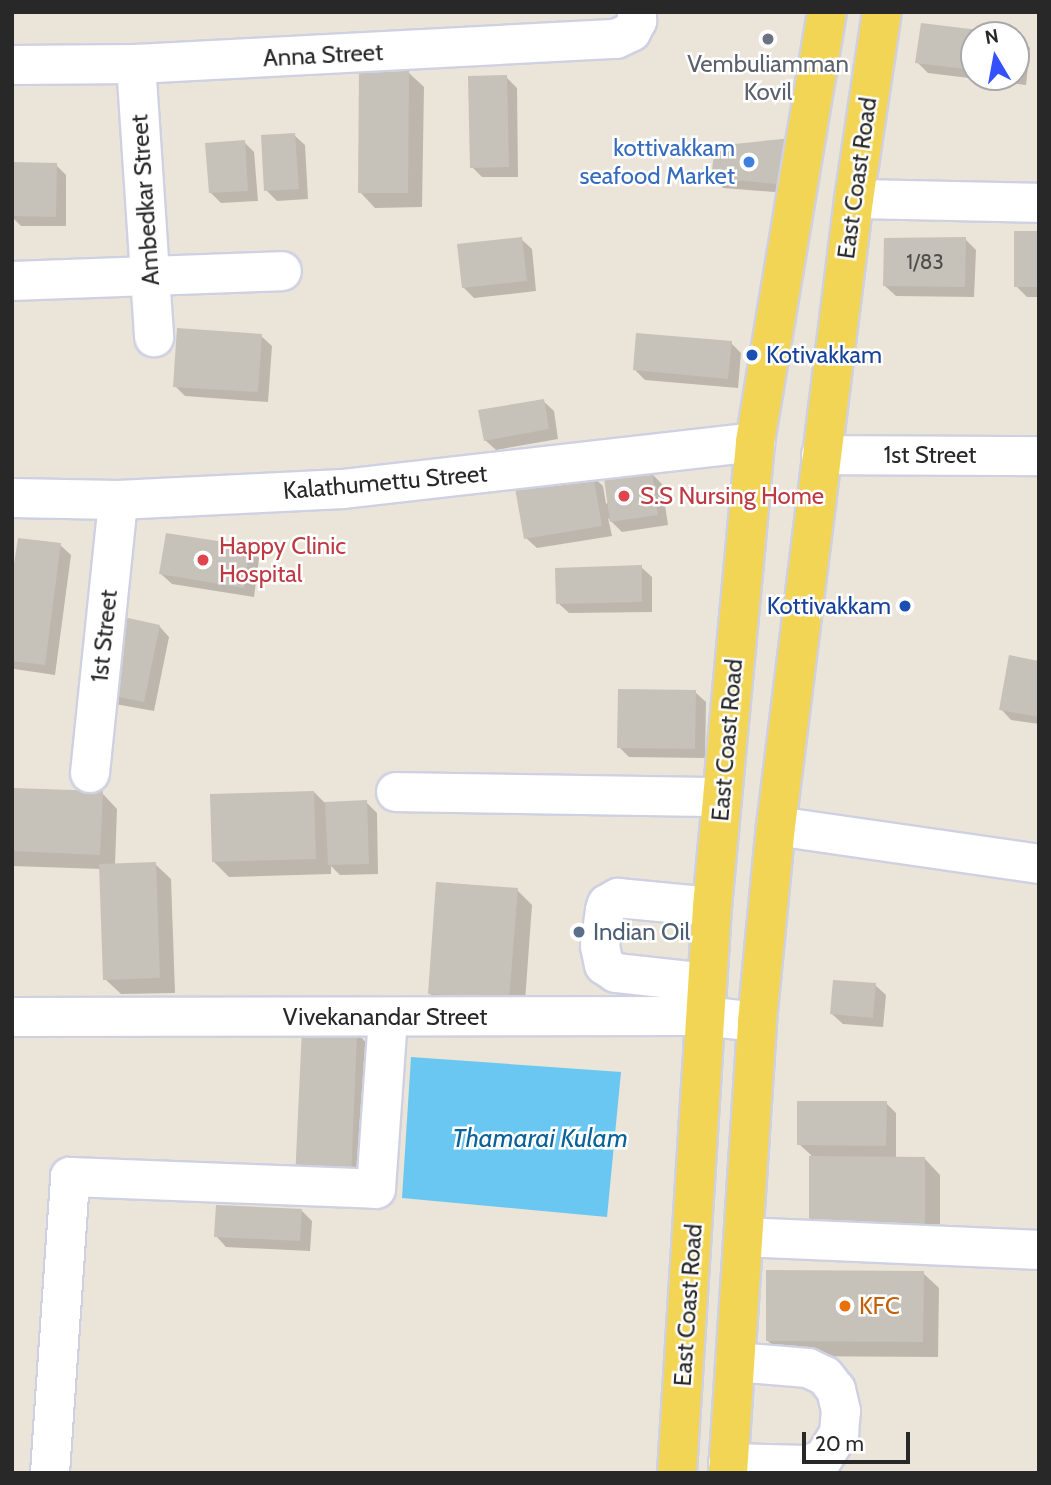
<!DOCTYPE html>
<html>
<head>
<meta charset="utf-8">
<style>
	body { margin:0 }
	#map { position:relative; width:1051px; height:1485px; overflow:hidden; background:#ebe4d9; font-family:Cabin,sans-serif }
	div>[style] { position:absolute }
	[style*='--x'] { left:calc(var(--x)*1px); top:calc(var(--y)*1px); width:calc(var(--w)*1px); rotate:calc(var(--a)*1deg) }
	.water>* { inset:0; background:#69c7f1 }
	.shadow>* { inset:0; background:#0003 }
	.building>* { inset:0; background:#c6c1b9 }
	.roads { filter:drop-shadow(2px 0 #cfd1e2) drop-shadow(-2px 0 #cfd1e2) drop-shadow(0 2px #cfd1e2) drop-shadow(0 -2px #cfd1e2) }
	.minor>* { height:38px; margin:-19px; padding:0 19px; transform-origin:19px; border-radius:19px; background:#fff }
	.major>* { height:38px; margin:-19px; padding:0 19px; transform-origin:19px; border-radius:19px; background:#f3d556 }
	.dots>* { width:19px; height:19px; translate:-50% -50%; box-sizing:border-box; border:4px solid #fff; border-radius:50% }
	span { translate:-50% -50%; white-space:nowrap; text-align:center; line-height:1.15; -webkit-text-stroke:5px #fff; paint-order:stroke }
	.number-label { font-size:21px; color:#504e4c }
	.number-label span { -webkit-text-stroke-width:0 }
	.street-label { font-size:24px; color:#282828 }
	.worship-label { font-size:24px; color:#5b616d }
	.shop-label { font-size:24px; color:#366cbe }
	.right { translate:-100% -50%; text-align:right }
	.transit-label { font-size:24px; color:#164399 }
	.left { translate:0 -50%; text-align:left }
	.health-label { font-size:24px; color:#be3a42 }
	.service-label { font-size:24px; color:#4e5e75 }
	.food-label { font-size:24px; color:#c56008 }
	.water-label { font-size:26px; color:#0a629a; font-style:italic }
	.frame { position:absolute; inset:0; border:14px solid #282828; pointer-events:none }
	.north { position:absolute; left:960px; top:21px; width:70px; height:70px; box-sizing:border-box; background:#fff; border:2px solid #a9a9a9; border-radius:50%; rotate:350deg; font-size:19px; font-weight:700; line-height:28px; text-align:center; color:#282828 }
	.north::after { content:''; display:block; margin:auto; width:24px; height:32px; background:#3451fd; clip-path:polygon(50% 0,100% 100%,50% 72%,0 100%) }
	.scale { position:absolute; left:802px; top:1432px; width:108px; height:32px; box-sizing:border-box; border:4px solid #282828; border-top:0; padding-left:9px; font-size:21px; line-height:24px; white-space:nowrap; color:#282828; -webkit-text-stroke:5px #fff; paint-order:stroke }
</style>
</head>
<body>
<div id="map">
	<div class="water">
		<div style="clip-path:polygon(411px 1057px,621px 1072px,607px 1217px,402px 1198px)"></div>
	</div>
	<div class="shadow">
		<div style="clip-path:polygon(922px 25px,1002px 35px,974px 35px,974px 77px,1016px 77px,1016px 37px,1020px 37px,1030px 48px,1026px 85px,928px 73px,917px 62px)"></div>
		<div style="clip-path:polygon(408px 72px,424px 87px,422px 207px,375px 208px,360px 192px)"></div>
		<div style="clip-path:polygon(506px 77px,517px 88px,518px 177px,482px 177px,472px 167px)"></div>
		<div style="clip-path:polygon(294px 135px,305px 145px,308px 199px,277px 201px,266px 190px)"></div>
		<div style="clip-path:polygon(791px 140px,787px 193px,723px 188px,713px 177px)"></div>
		<div style="clip-path:polygon(244px 142px,254px 152px,258px 201px,221px 203px,211px 193px)"></div>
		<div style="clip-path:polygon(12px 164px,56px 165px,66px 175px,66px 226px,21px 226px,12px 217px)"></div>
		<div style="clip-path:polygon(1039px 232px,1039px 297px,1027px 297px,1016px 286px)"></div>
		<div style="clip-path:polygon(521px 239px,532px 249px,536px 291px,474px 298px,464px 288px)"></div>
		<div style="clip-path:polygon(965px 239px,976px 250px,974px 297px,896px 296px,885px 286px)"></div>
		<div style="clip-path:polygon(261px 336px,272px 346px,268px 402px,185px 396px,175px 386px)"></div>
		<div style="clip-path:polygon(731px 343px,741px 353px,738px 388px,645px 380px,635px 370px)"></div>
		<div style="clip-path:polygon(543px 401px,554px 411px,558px 439px,496px 450px,485px 440px)"></div>
		<div style="clip-path:polygon(651px 473px,662px 484px,668px 525px,622px 532px,608px 518px,612px 536px,537px 548px,526px 538px,592px 476px,603px 486px,606px 504px)"></div>
		<div style="clip-path:polygon(60px 545px,71px 555px,55px 675px,14px 669px,12px 573px)"></div>
		<div style="clip-path:polygon(249px 548px,259px 558px,254px 597px,172px 584px,161px 574px)"></div>
		<div style="clip-path:polygon(641px 567px,652px 577px,652px 612px,569px 613px,558px 603px)"></div>
		<div style="clip-path:polygon(159px 626px,169px 637px,154px 711px,115px 704px,105px 693px)"></div>
		<div style="clip-path:polygon(1039px 662px,1039px 724px,1011px 720px,1001px 709px)"></div>
		<div style="clip-path:polygon(695px 692px,706px 702px,705px 758px,629px 757px,619px 747px)"></div>
		<div style="clip-path:polygon(12px 789px,102px 793px,117px 809px,115px 865px,155px 864px,171px 879px,175px 993px,121px 994px,105px 979px,101px 869px,12px 866px)"></div>
		<div style="clip-path:polygon(314px 792px,325px 803px,366px 802px,377px 813px,378px 874px,340px 875px,331px 866px,331px 874px,229px 877px,213px 861px)"></div>
		<div style="clip-path:polygon(517px 890px,532px 905px,524px 1015px,445px 1008px,429px 993px)"></div>
		<div style="clip-path:polygon(875px 985px,886px 995px,883px 1027px,843px 1024px,832px 1014px)"></div>
		<div style="clip-path:polygon(357px 1033px,372px 1049px,366px 1196px,312px 1193px)"></div>
		<div style="clip-path:polygon(886px 1103px,896px 1113px,896px 1159px,925px 1159px,940px 1175px,940px 1238px,811px 1221px,811px 1155px,799px 1144px)"></div>
		<div style="clip-path:polygon(302px 1211px,312px 1221px,310px 1251px,226px 1247px,216px 1236px)"></div>
		<div style="clip-path:polygon(923px 1273px,939px 1288px,938px 1357px,783px 1356px,767px 1340px)"></div>
	</div>
	<div class="building">
		<div style="clip-path:polygon(921px 23px,1003px 33px,1003px 35px,974px 35px,974px 70px,915px 63px)"></div>
		<div style="clip-path:polygon(359px 70px,409px 70px,408px 193px,358px 193px)"></div>
		<div style="clip-path:polygon(507px 75px,509px 167px,470px 168px,468px 76px)"></div>
		<div style="clip-path:polygon(295px 133px,299px 189px,264px 191px,261px 135px)"></div>
		<div style="clip-path:polygon(792px 138px,777px 184px,711px 178px,715px 146px)"></div>
		<div style="clip-path:polygon(245px 140px,248px 191px,209px 193px,205px 143px)"></div>
		<div style="clip-path:polygon(12px 162px,57px 163px,56px 217px,12px 216px)"></div>
		<div style="clip-path:polygon(1014px 231px,1039px 231px,1039px 287px,1014px 287px)"></div>
		<div style="clip-path:polygon(522px 237px,527px 281px,462px 288px,457px 244px)"></div>
		<div style="clip-path:polygon(966px 237px,965px 287px,883px 286px,884px 238px)"></div>
		<div style="clip-path:polygon(177px 328px,262px 334px,258px 392px,173px 387px)"></div>
		<div style="clip-path:polygon(636px 333px,732px 341px,728px 379px,633px 370px)"></div>
		<div style="clip-path:polygon(544px 399px,549px 429px,484px 441px,478px 410px)"></div>
		<div style="clip-path:polygon(652px 472px,658px 515px,610px 522px,604px 478px)"></div>
		<div style="clip-path:polygon(593px 474px,602px 526px,524px 539px,515px 488px)"></div>
		<div style="clip-path:polygon(166px 533px,250px 546px,244px 588px,159px 574px)"></div>
		<div style="clip-path:polygon(18px 538px,61px 543px,45px 665px,12px 661px,12px 577px)"></div>
		<div style="clip-path:polygon(642px 565px,642px 602px,556px 604px,555px 568px)"></div>
		<div style="clip-path:polygon(119px 616px,160px 625px,144px 702px,103px 694px)"></div>
		<div style="clip-path:polygon(1009px 655px,1039px 661px,1039px 717px,999px 710px)"></div>
		<div style="clip-path:polygon(618px 689px,696px 690px,695px 749px,617px 748px)"></div>
		<div style="clip-path:polygon(12px 788px,103px 791px,100px 855px,12px 851px)"></div>
		<div style="clip-path:polygon(314px 791px,316px 859px,212px 862px,210px 794px)"></div>
		<div style="clip-path:polygon(367px 800px,369px 864px,328px 865px,325px 802px)"></div>
		<div style="clip-path:polygon(156px 862px,160px 978px,103px 980px,99px 864px)"></div>
		<div style="clip-path:polygon(436px 882px,518px 888px,509px 1000px,428px 994px)"></div>
		<div style="clip-path:polygon(833px 980px,876px 983px,873px 1018px,830px 1014px)"></div>
		<div style="clip-path:polygon(302px 1029px,357px 1032px,351px 1181px,295px 1179px)"></div>
		<div style="clip-path:polygon(797px 1101px,887px 1101px,886px 1146px,797px 1145px)"></div>
		<div style="clip-path:polygon(809px 1156px,925px 1157px,925px 1223px,809px 1222px)"></div>
		<div style="clip-path:polygon(216px 1205px,302px 1209px,300px 1241px,214px 1237px)"></div>
		<div style="clip-path:polygon(766px 1270px,924px 1271px,923px 1342px,766px 1341px)"></div>
	</div>
	<div class="roads">
		<div class="minor">
			<div style="--x:136;--y:64;--w:274;--a:86.2"></div>
			<div style="--x:12;--y:65;--w:124;--a:-0.5"></div>
			<div style="--x:136;--y:64;--w:481;--a:-3"></div>
			<div style="--x:616;--y:39;--w:17;--a:-25"></div>
			<div style="--x:631;--y:32;--w:13;--a:-61"></div>
			<div style="--x:637;--y:21;--w:9;--a:-90"></div>
			<div style="--x:854;--y:199;--w:185;--a:1.2"></div>
			<div style="--x:12;--y:281;--w:270;--a:-2.1"></div>
			<div style="--x:821;--y:455;--w:218;--a:0.3"></div>
			<div style="--x:12;--y:498;--w:106;--a:1.1"></div>
			<div style="--x:118;--y:500;--w:225;--a:-2.8"></div>
			<div style="--x:343;--y:489;--w:415;--a:-6.5"></div>
			<div style="--x:90;--y:773;--w:274;--a:-84.1"></div>
			<div style="--x:396;--y:792;--w:325;--a:0.9"></div>
			<div style="--x:776;--y:826;--w:266;--a:8.2"></div>
			<div style="--x:707;--y:983;--w:92;--a:-173.7"></div>
			<div style="--x:616;--y:973;--w:14;--a:-146"></div>
			<div style="--x:604;--y:965;--w:19;--a:-102"></div>
			<div style="--x:600;--y:946;--w:36;--a:-82"></div>
			<div style="--x:605;--y:910;--w:6;--a:-72"></div>
			<div style="--x:607;--y:904;--w:13;--a:-29"></div>
			<div style="--x:618;--y:898;--w:94;--a:5.5"></div>
			<div style="--x:12;--y:1017;--w:692;--a:-0.08"></div>
			<div style="--x:704;--y:1016;--w:53;--a:6.5"></div>
			<div style="--x:744;--y:1237;--w:295;--a:2.5"></div>
			<div style="--x:728;--y:1463;--w:79;--a:1.5"></div>
			<div style="--x:807;--y:1465;--w:17;--a:-21"></div>
			<div style="--x:823;--y:1459;--w:31;--a:-58"></div>
			<div style="--x:839;--y:1433;--w:22;--a:-85"></div>
			<div style="--x:841;--y:1411;--w:22;--a:-103"></div>
			<div style="--x:836;--y:1390;--w:18;--a:-128"></div>
			<div style="--x:825;--y:1376;--w:19;--a:-155"></div>
			<div style="--x:808;--y:1368;--w:73;--a:-175.3"></div>
			<div style="--x:50;--y:1473;--w:297;--a:-86.1"></div>
			<div style="--x:70;--y:1177;--w:306;--a:2.2"></div>
			<div style="--x:376;--y:1189;--w:172;--a:-86"></div>
		</div>
		<div class="major">
			<div style="--x:677;--y:1473;--w:567;--a:-86.46"></div>
			<div style="--x:712;--y:907;--w:467;--a:-84.7"></div>
			<div style="--x:755;--y:442;--w:436;--a:-80.5"></div>
			<div style="--x:728;--y:1473;--w:452;--a:-86.3"></div>
			<div style="--x:757;--y:1022;--w:197;--a:-84.5"></div>
			<div style="--x:776;--y:826;--w:632;--a:-82.91"></div>
			<div style="--x:854;--y:199;--w:189;--a:-81.5"></div>
		</div>
	</div>
	<div class="dots">
		<div style="left:768px;top:39px;background:#6b7280"></div>
		<div style="left:749px;top:162px;background:#3f7fe0"></div>
		<div style="left:752px;top:355px;background:#1a4fb4"></div>
		<div style="left:624px;top:496px;background:#e0444e"></div>
		<div style="left:203px;top:560px;background:#e0444e"></div>
		<div style="left:905px;top:606px;background:#1a4fb4"></div>
		<div style="left:579px;top:932px;background:#5c6f8a"></div>
		<div style="left:845px;top:1306px;background:#e8710a"></div>
	</div>
	<div class="number-label">
		<span style="left:925px;top:262px">1/83</span>
	</div>
	<div class="street-label">
		<span style="left:323px;top:55px;rotate:-3deg">Anna Street</span>
		<span style="left:857px;top:178px;rotate:-82deg">East Coast Road</span>
		<span style="left:145px;top:200px;rotate:-94deg">Ambedkar Street</span>
		<span style="left:930px;top:455px">1st Street</span>
		<span style="left:385px;top:482px;rotate:-5deg">Kalathumettu Street</span>
		<span style="left:104px;top:636px;rotate:-84deg">1st Street</span>
		<span style="left:727px;top:740px;rotate:-85deg">East Coast Road</span>
		<span style="left:385px;top:1017px">Vivekanandar Street</span>
		<span style="left:688px;top:1305px;rotate:-86deg">East Coast Road</span>
	</div>
	<div class="worship-label">
		<span style="left:768px;top:78px">Vembuliamman<br>Kovil</span>
	</div>
	<div class="shop-label">
		<span class="right" style="left:735px;top:162px">kottivakkam<br>seafood Market</span>
	</div>
	<div class="transit-label">
		<span class="left" style="left:766px;top:355px">Kotivakkam</span>
		<span class="right" style="left:891px;top:606px">Kottivakkam</span>
	</div>
	<div class="health-label">
		<span class="left" style="left:640px;top:496px">S.S Nursing Home</span>
		<span class="left" style="left:219px;top:560px">Happy Clinic<br>Hospital</span>
	</div>
	<div class="service-label">
		<span class="left" style="left:593px;top:932px">Indian Oil</span>
	</div>
	<div class="food-label">
		<span class="left" style="left:859px;top:1306px">KFC</span>
	</div>
	<div class="water-label">
		<span style="left:540px;top:1139px">Thamarai Kulam</span>
	</div>
	<div class="frame"></div>
	<div class="north">N</div>
	<div class="scale">20 m</div>
</div>
</body>
</html>
